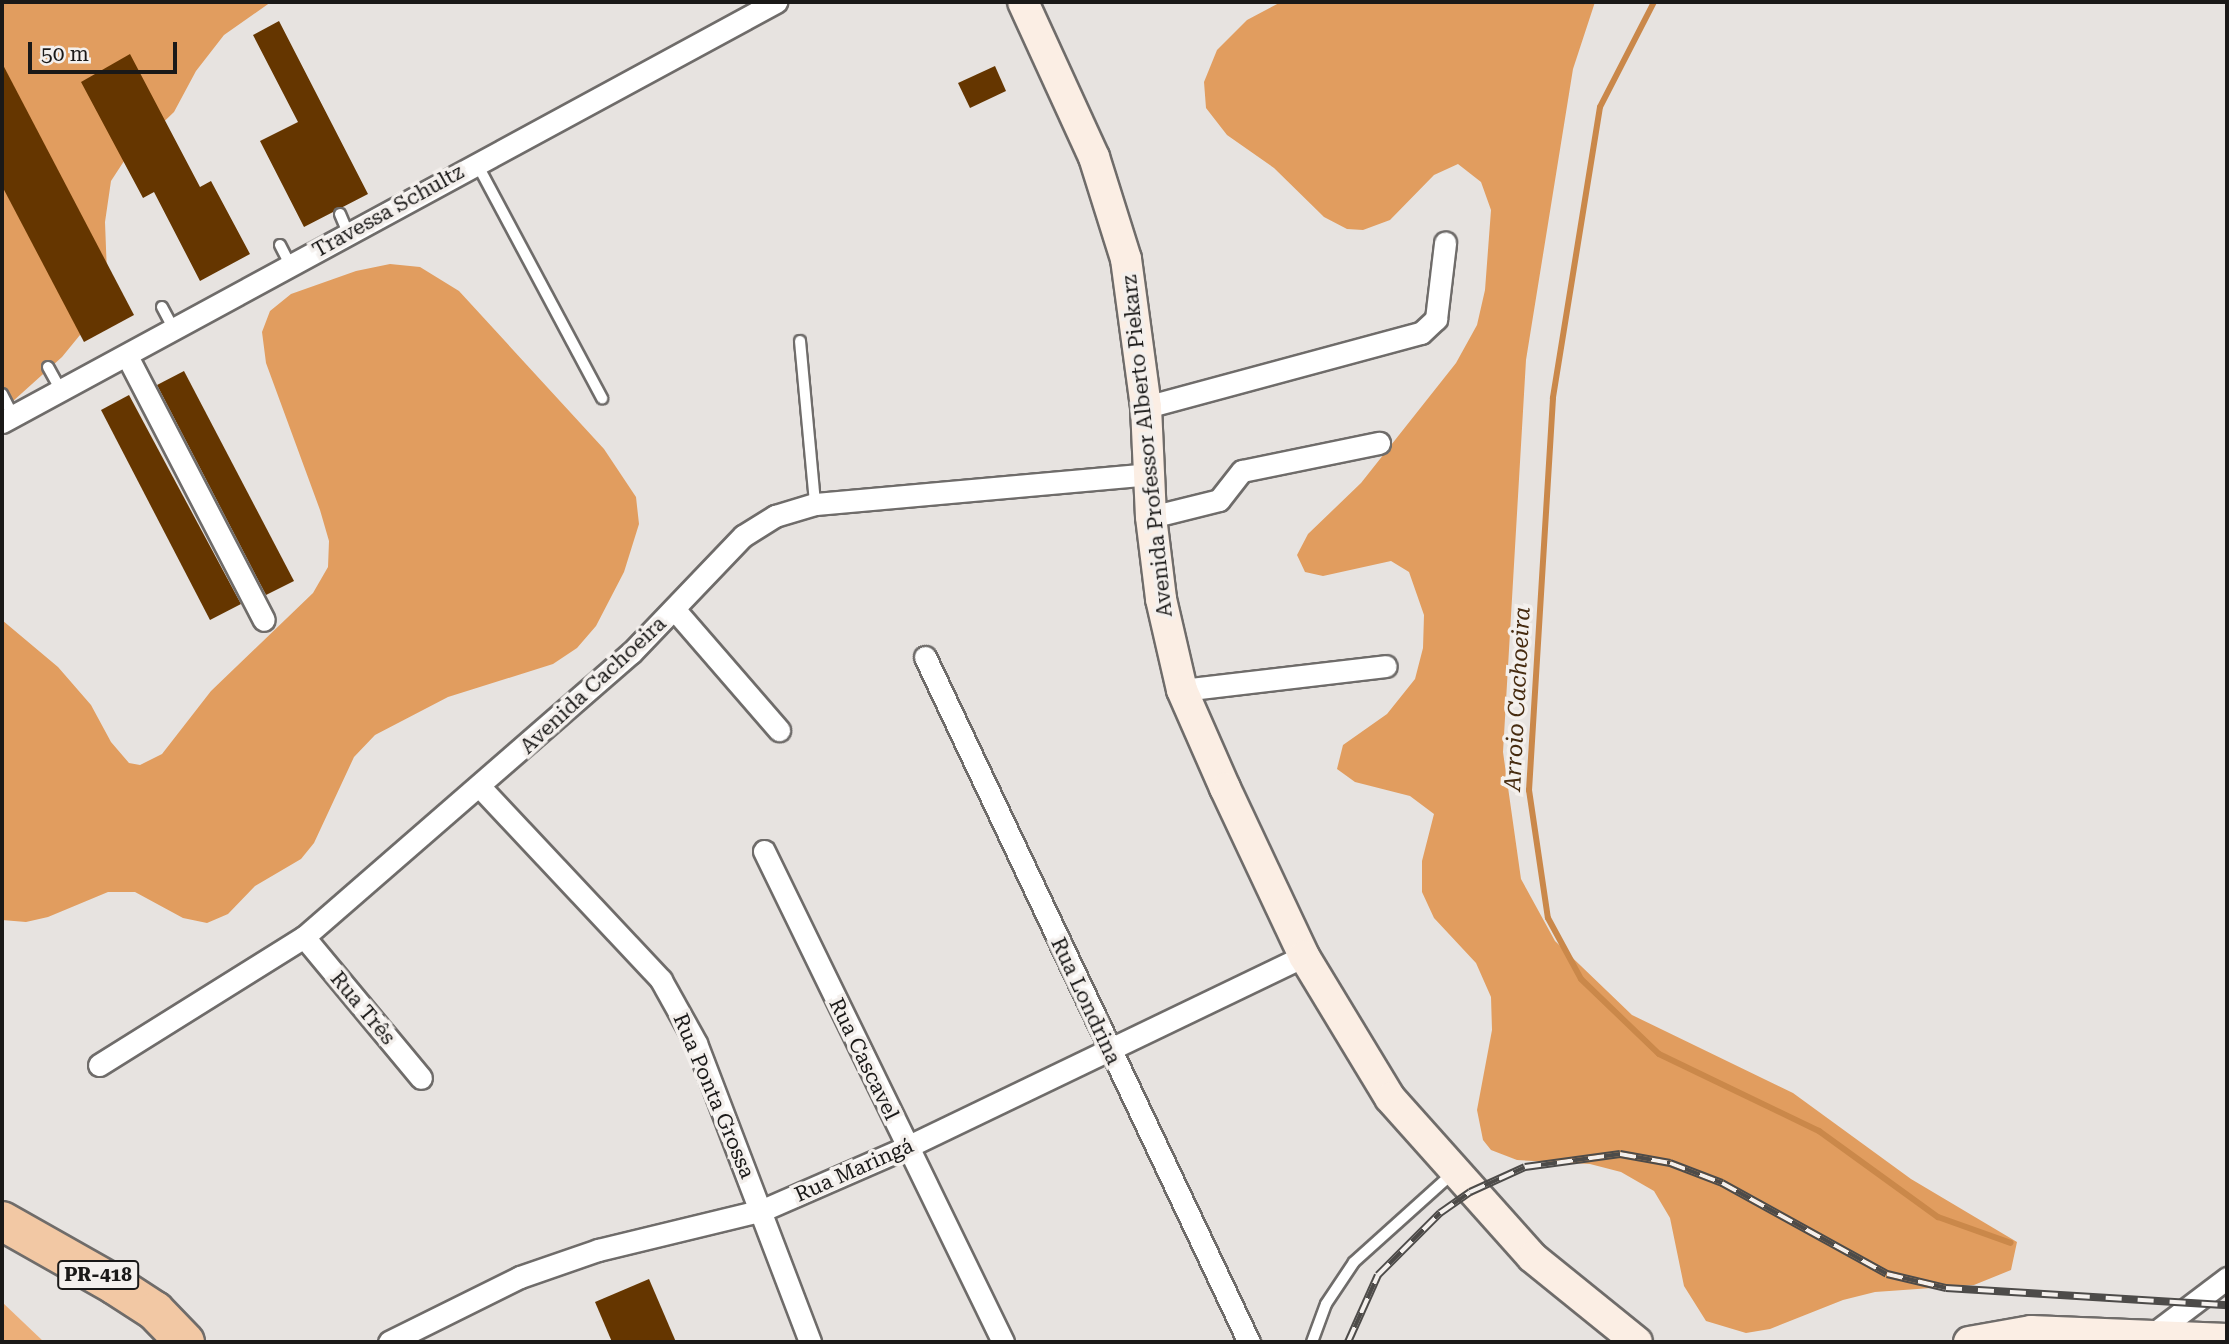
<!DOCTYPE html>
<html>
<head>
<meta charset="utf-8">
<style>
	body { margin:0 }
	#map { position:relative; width:2229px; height:1344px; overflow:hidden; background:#e7e3e0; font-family:"Roboto Serif",serif }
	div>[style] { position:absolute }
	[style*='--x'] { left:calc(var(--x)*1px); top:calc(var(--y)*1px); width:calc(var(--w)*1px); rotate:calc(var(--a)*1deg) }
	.green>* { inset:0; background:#ecaf79 }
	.forest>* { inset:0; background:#e19d5f }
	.stream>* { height:6px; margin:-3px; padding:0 3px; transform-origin:3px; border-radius:3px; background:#ca884a }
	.building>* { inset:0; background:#653600 }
	.roads { filter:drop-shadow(2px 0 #6f6c6a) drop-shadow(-2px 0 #6f6c6a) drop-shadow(0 2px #6f6c6a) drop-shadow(0 -2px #6f6c6a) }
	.lane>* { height:10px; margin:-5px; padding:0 5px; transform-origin:5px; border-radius:5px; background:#fff }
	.street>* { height:21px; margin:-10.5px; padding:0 10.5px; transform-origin:10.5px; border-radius:10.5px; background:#fff }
	.secondary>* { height:30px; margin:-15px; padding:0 15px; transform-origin:15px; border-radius:15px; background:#fbeee4 }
	.highway>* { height:38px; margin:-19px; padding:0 19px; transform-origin:19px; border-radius:19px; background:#f2c8a4 }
	.rail>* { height:8px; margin-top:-4px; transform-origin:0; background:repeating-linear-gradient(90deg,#f4f0ed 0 16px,#4d4b49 0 32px); box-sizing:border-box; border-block:2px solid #4d4b49 }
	span { translate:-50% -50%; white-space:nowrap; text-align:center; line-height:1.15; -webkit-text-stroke:7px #f4f0ed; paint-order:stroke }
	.shield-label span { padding:2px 5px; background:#f4f0ed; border:2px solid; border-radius:5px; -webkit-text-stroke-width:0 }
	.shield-label { font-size:19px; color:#1a1918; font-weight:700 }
	.street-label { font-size:21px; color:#1a1918 }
	.water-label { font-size:23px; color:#462b10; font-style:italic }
	.frame { position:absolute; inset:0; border:4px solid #1a1918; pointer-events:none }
	.scale { position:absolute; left:28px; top:42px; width:149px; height:32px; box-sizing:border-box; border:4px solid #1a1918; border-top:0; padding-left:9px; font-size:21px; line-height:24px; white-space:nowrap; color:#1a1918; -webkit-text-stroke:5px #f4f0ed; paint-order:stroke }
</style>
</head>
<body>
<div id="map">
	<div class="green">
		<div style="clip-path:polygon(2px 1302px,44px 1342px,2px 1342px)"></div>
	</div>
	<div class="forest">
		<div style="clip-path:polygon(2px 2px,271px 2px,224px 35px,196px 71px,174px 112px,126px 158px,111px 181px,105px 222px,107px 274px,89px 324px,62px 357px,2px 411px)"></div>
		<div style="clip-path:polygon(1281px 2px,1595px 2px,1573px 69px,1526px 360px,1503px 752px,1521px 879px,1555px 941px,1632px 1015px,1793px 1093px,1911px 1179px,2017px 1242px,2011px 1270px,1974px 1285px,1875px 1292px,1843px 1300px,1770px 1329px,1746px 1333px,1706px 1321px,1684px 1286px,1670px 1218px,1654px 1191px,1621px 1172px,1590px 1164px,1517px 1160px,1491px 1150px,1483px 1140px,1477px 1110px,1492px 1030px,1491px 997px,1476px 963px,1434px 918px,1422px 892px,1422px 861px,1434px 814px,1410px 796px,1355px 782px,1337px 769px,1343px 745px,1387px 714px,1415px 679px,1423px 648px,1424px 615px,1409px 572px,1391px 561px,1323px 576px,1305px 572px,1297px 555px,1308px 534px,1361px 483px,1456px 363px,1477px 325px,1485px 290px,1491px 210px,1481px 182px,1458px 164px,1434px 175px,1390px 220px,1363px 230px,1347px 229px,1324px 217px,1274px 168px,1227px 135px,1206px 108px,1204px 82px,1217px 50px,1247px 20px)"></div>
		<div style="clip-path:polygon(390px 264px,420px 267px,459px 291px,604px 449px,636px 497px,639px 524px,624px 572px,596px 626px,577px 648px,553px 664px,448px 697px,375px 735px,354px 757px,314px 843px,301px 859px,255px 886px,228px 914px,207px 923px,183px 918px,135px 892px,108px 892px,48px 917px,26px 922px,2px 920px,2px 620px,58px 667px,91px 705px,111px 742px,129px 763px,140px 765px,162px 754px,211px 691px,313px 593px,328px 567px,329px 541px,320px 510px,266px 363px,262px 332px,270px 311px,291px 294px,356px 271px)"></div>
	</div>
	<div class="stream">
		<div style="--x:1654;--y:2;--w:118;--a:117.2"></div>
		<div style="--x:1600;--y:107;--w:295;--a:99.2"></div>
		<div style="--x:1553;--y:398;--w:393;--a:93.5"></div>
		<div style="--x:1529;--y:790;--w:129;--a:81.6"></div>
		<div style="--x:1548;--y:918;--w:69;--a:61.6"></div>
		<div style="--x:1581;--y:979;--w:108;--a:43.9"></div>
		<div style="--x:1659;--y:1054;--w:178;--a:25.7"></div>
		<div style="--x:1819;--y:1131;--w:147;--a:35.9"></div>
		<div style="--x:1938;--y:1217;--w:77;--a:19.6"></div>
	</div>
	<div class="building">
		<div style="clip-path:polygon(279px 21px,368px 194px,304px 227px,260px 141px,298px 122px,253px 35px)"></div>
		<div style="clip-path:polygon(130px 54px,200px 187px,211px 181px,250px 254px,200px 281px,154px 192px,143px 198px,81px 82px)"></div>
		<div style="clip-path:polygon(2px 63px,134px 315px,84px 342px,2px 186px)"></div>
		<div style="clip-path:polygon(995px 66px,1006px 91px,970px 108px,958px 83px)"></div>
		<div style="clip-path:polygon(184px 371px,294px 581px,266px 595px,157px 385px)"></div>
		<div style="clip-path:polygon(129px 395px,241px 604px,210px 620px,101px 410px)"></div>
		<div style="clip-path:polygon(649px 1279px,676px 1342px,612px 1342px,595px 1302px)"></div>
	</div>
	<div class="roads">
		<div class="lane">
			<div style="--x:476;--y:162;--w:268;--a:61.9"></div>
			<div style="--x:340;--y:214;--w:21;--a:67"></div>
			<div style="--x:280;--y:245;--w:22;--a:63"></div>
			<div style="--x:162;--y:307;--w:26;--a:62"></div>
			<div style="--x:800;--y:341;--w:164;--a:84.7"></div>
			<div style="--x:48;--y:367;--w:26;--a:61"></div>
			<div style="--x:2;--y:394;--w:25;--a:63"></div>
			<div style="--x:1312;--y:1342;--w:40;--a:-69.8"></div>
			<div style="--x:1326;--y:1304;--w:50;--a:-56.3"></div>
			<div style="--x:1354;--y:1262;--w:133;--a:-42"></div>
		</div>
		<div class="street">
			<div style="--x:127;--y:356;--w:297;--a:62.6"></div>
			<div style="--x:1146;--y:407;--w:285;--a:-15.1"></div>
			<div style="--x:1421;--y:333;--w:21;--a:-43"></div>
			<div style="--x:1436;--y:319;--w:77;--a:-83.2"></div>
			<div style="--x:2;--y:422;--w:881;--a:-28.49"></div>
			<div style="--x:1151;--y:517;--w:70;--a:-14"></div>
			<div style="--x:1219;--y:500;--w:37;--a:-52"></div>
			<div style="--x:1242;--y:471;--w:140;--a:-11.6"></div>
			<div style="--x:675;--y:610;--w:159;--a:49.1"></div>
			<div style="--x:925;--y:657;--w:758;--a:64.69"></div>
			<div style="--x:1182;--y:690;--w:205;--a:-6.7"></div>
			<div style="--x:481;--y:788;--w:263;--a:46.8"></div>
			<div style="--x:661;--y:980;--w:72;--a:60.9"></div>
			<div style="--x:696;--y:1043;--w:320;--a:69.1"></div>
			<div style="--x:764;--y:851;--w:546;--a:64.04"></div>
			<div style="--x:304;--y:937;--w:183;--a:50.3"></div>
			<div style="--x:99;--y:1065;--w:242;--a:-32"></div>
			<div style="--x:304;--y:937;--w:433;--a:-41"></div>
			<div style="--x:631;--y:653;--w:162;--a:-46.3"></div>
			<div style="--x:743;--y:536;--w:38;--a:-32"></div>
			<div style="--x:775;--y:516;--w:42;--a:-16.7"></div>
			<div style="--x:815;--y:504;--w:335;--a:-5.1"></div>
			<div style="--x:2153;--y:1334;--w:93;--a:-37.1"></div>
			<div style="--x:389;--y:1342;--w:146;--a:-26.4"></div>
			<div style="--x:520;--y:1277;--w:83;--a:-19.1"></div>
			<div style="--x:598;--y:1250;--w:170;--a:-13.6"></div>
			<div style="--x:763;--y:1210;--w:157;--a:-23.6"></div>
			<div style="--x:907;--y:1147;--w:441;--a:-25.7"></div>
		</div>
		<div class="secondary">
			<div style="--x:1023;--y:2;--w:170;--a:65.4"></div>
			<div style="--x:1094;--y:157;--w:107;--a:72.6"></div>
			<div style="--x:1126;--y:259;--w:149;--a:82.3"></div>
			<div style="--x:1146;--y:407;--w:110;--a:87.4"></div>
			<div style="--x:1151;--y:517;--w:83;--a:83"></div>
			<div style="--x:1161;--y:599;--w:93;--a:77"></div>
			<div style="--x:1182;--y:690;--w:107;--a:66.3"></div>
			<div style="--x:1225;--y:788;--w:186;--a:64.8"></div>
			<div style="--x:1304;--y:956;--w:166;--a:58.8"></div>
			<div style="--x:1390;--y:1098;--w:213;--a:48.2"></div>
			<div style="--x:1532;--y:1257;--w:135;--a:39"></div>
			<div style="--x:1969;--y:1342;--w:63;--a:-10.1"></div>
			<div style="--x:2031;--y:1331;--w:196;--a:2.3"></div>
		</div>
		<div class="highway">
			<div style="--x:2;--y:1221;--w:130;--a:29.5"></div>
			<div style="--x:115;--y:1285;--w:48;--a:33"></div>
			<div style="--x:155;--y:1311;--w:43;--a:45.9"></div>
		</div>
	</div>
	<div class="rail">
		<div style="--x:1348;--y:1342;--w:73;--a:-65.9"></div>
		<div style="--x:1378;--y:1275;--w:88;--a:-45"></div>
		<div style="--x:1440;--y:1213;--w:37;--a:-35"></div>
		<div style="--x:1470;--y:1192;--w:60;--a:-24.4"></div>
		<div style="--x:1525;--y:1167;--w:96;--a:-7.8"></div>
		<div style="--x:1620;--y:1154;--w:51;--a:10.2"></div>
		<div style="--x:1670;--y:1163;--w:56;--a:21"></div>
		<div style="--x:1722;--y:1183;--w:188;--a:28.9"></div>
		<div style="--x:1887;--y:1274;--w:61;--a:13.3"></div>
		<div style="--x:1946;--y:1288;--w:282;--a:3.5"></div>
	</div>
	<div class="shield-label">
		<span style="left:98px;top:1275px">PR-418</span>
	</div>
	<div class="street-label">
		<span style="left:388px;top:211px;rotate:-29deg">Travessa Schultz</span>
		<span style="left:1147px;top:446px;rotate:-96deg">Avenida Professor Alberto Piekarz</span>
		<span style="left:593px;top:685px;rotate:-43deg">Avenida Cachoeira</span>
		<span style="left:1086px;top:1001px;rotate:65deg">Rua Londrina</span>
		<span style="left:363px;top:1008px;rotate:50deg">Rua Três</span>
		<span style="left:864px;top:1059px;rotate:64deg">Rua Cascavel</span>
		<span style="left:714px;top:1096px;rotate:67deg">Rua Ponta Grossa</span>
		<span style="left:854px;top:1170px;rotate:-24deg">Rua Maringá</span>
	</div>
	<div class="water-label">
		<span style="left:1518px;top:699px;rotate:-87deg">Arroio Cachoeira</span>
	</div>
	<div class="frame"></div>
	<div class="scale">50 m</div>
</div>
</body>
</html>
